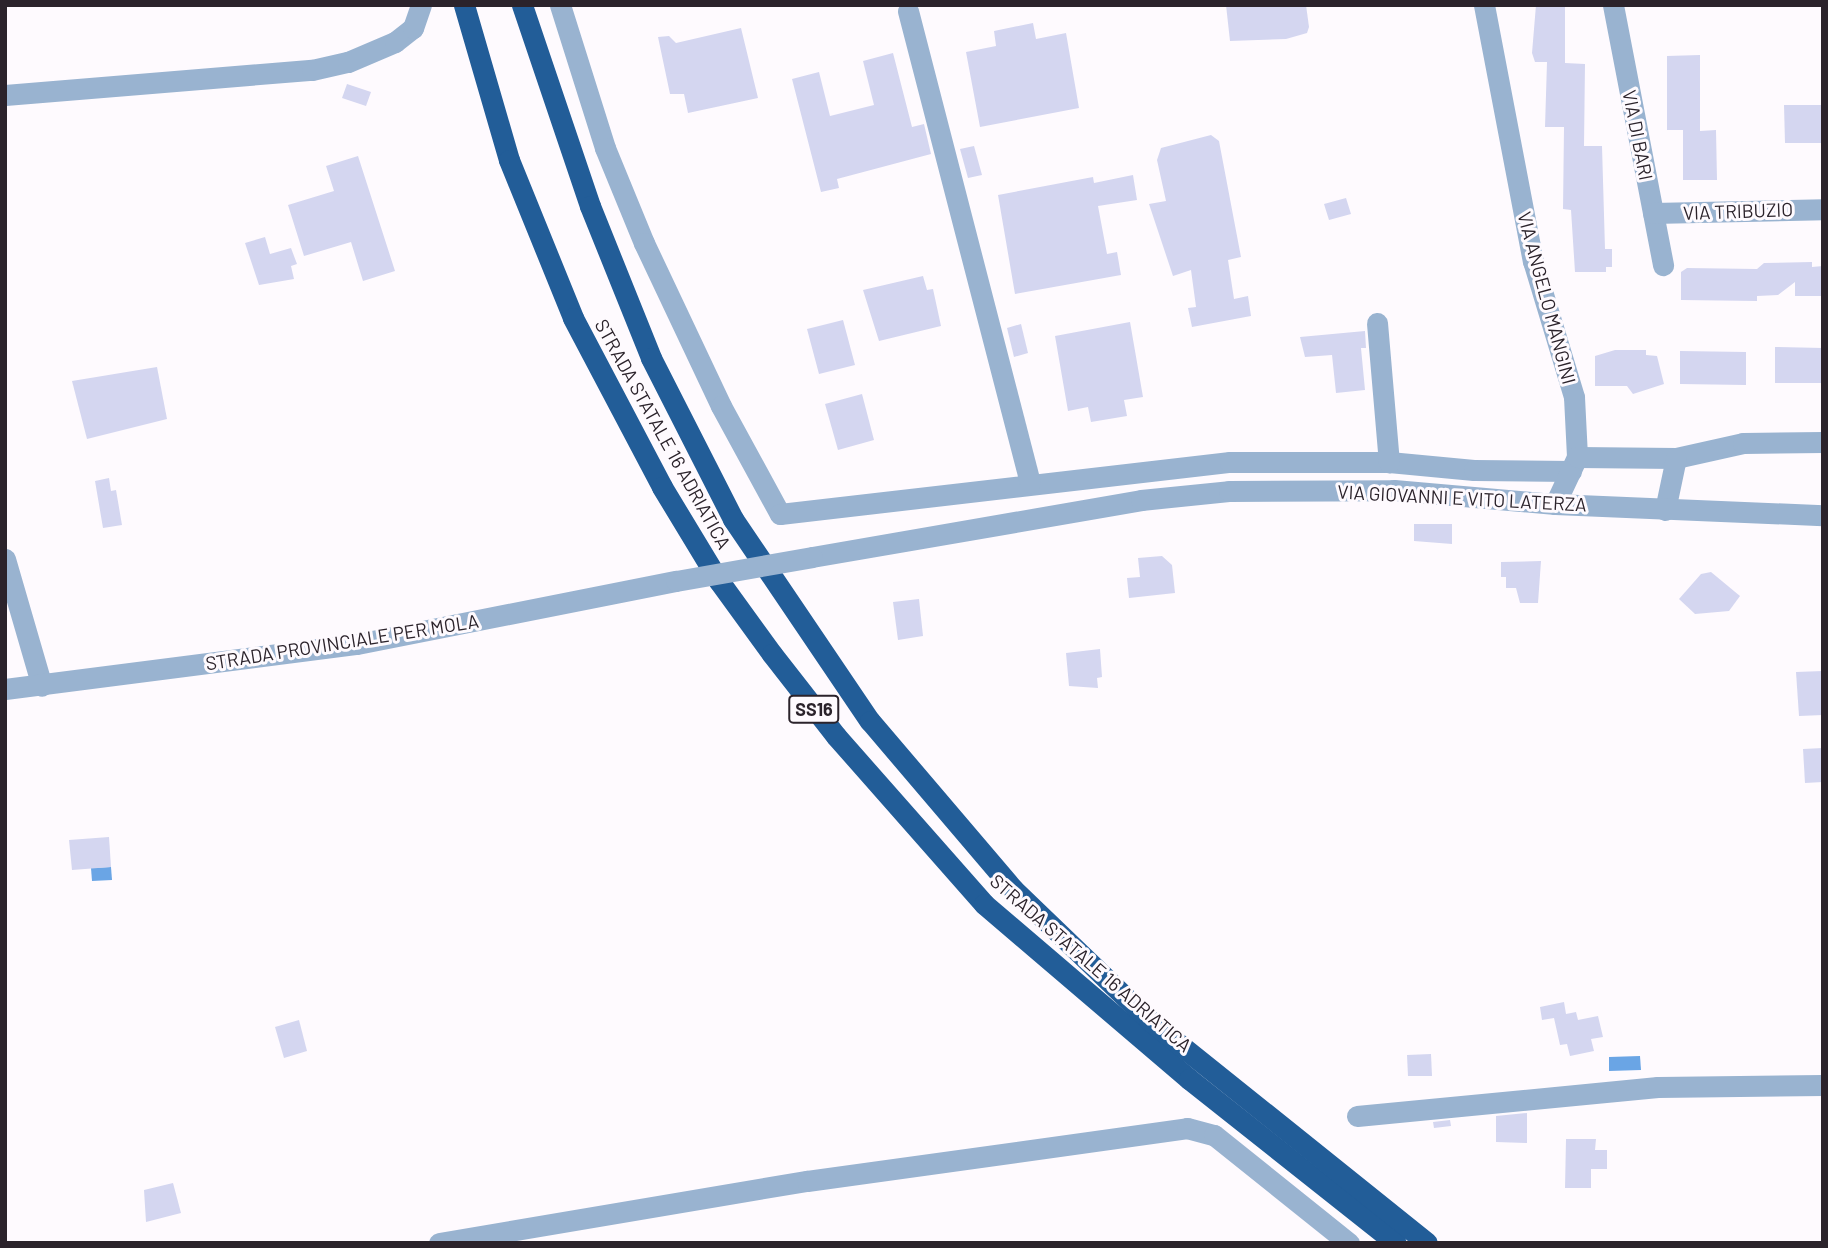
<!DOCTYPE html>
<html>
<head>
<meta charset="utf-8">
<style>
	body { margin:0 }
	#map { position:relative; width:1828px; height:1248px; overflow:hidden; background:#fefafe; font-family:Barlow,sans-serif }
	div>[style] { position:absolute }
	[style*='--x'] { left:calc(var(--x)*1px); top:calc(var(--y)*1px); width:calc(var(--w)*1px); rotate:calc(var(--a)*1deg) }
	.water>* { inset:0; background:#6aa5e5 }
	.building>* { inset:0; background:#d4d6f0 }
	.minor>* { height:21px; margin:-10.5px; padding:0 10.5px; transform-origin:10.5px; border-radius:10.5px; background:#99b3d0 }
	.highway>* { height:21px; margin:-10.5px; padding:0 10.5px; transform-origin:10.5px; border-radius:10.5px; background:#225d98 }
	.minor-bridge>* { height:21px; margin:-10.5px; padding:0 10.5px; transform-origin:10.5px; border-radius:10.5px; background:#99b3d0 }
	span { translate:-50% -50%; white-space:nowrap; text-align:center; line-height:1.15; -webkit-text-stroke:6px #fefafe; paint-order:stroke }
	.shield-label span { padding:2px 5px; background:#fefafe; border:2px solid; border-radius:5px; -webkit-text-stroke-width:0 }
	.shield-label { font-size:18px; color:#2b232b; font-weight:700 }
	.street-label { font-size:19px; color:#2b232b }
	.frame { position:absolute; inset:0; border:7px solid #2b232b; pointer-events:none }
</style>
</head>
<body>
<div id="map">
	<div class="water">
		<div style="clip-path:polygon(111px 867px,112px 880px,92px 881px,91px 868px)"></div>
		<div style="clip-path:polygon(1640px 1056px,1641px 1070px,1609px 1071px,1609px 1057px)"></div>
	</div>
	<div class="building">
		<div style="clip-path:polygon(1226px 5px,1306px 5px,1309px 27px,1307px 33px,1286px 39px,1230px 41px)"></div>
		<div style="clip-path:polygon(1536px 5px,1565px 5px,1565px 63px,1585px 64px,1584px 146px,1602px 146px,1605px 249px,1612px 249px,1612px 267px,1606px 267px,1606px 272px,1575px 272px,1571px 210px,1563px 209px,1564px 127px,1545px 127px,1547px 62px,1535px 62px,1532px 53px)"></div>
		<div style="clip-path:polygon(1033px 23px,1036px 39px,1066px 33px,1079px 108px,980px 127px,966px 52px,996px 46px,994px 31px)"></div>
		<div style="clip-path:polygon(741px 28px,758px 98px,688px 113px,684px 94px,670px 94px,658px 37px,669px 36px,676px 43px)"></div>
		<div style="clip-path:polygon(893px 53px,912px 127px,924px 124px,931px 154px,837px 179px,839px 188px,821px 192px,792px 79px,819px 72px,830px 116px,874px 105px,863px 61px)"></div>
		<div style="clip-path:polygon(1700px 55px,1700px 131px,1716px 130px,1717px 180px,1683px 180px,1683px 130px,1667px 130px,1667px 56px)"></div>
		<div style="clip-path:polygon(347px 84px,371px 92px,366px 106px,342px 98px)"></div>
		<div style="clip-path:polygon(1784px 105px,1823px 105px,1823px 143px,1785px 143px)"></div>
		<div style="clip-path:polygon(1211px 135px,1219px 141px,1241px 257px,1228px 260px,1234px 299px,1248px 296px,1251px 316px,1192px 327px,1188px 308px,1196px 307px,1191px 270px,1173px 276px,1149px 204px,1166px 201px,1157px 160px,1161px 148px)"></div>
		<div style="clip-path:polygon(974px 146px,982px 175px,968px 178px,960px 149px)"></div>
		<div style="clip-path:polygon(358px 156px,395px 271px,363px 281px,351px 242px,304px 256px,288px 205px,334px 191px,326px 166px)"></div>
		<div style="clip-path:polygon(1133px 175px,1137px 200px,1098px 206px,1107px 254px,1117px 252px,1121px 275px,1015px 294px,998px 195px,1093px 177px,1094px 183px)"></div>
		<div style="clip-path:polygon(1346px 198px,1351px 214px,1329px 220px,1324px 204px)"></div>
		<div style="clip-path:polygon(265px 237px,270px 254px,291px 248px,297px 264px,291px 266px,294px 279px,259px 285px,245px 243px)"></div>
		<div style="clip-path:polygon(1812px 262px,1812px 267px,1823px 266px,1823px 296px,1795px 296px,1795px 282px,1778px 295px,1757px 296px,1757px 301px,1681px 300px,1681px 272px,1687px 268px,1757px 269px,1764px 263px)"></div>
		<div style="clip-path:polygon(923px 276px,927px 290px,933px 289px,941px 326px,879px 341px,863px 290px)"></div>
		<div style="clip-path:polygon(843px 320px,855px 365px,819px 374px,807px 329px)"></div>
		<div style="clip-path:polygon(1130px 322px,1143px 397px,1124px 400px,1127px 416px,1091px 422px,1088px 407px,1068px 411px,1055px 336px)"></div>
		<div style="clip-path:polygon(1021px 324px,1028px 353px,1014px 357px,1007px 328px)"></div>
		<div style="clip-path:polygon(1365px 331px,1366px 348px,1361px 348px,1365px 390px,1336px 393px,1332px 355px,1305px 357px,1300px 337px)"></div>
		<div style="clip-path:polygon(1775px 347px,1823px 348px,1823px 383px,1775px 383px)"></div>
		<div style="clip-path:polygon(1615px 350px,1646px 350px,1646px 355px,1657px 356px,1664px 384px,1633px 394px,1627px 386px,1595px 386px,1595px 356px)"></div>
		<div style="clip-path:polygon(1680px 351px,1746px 352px,1746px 385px,1680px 384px)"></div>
		<div style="clip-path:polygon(157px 367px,167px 419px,87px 439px,72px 381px)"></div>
		<div style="clip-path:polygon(862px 394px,874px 440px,838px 450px,825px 404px)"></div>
		<div style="clip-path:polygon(109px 478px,111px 491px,116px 490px,122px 525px,103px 528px,95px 481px)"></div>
		<div style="clip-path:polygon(1414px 524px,1452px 524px,1452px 544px,1414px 541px)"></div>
		<div style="clip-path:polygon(1162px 556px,1172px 565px,1175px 593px,1129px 598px,1127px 578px,1140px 577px,1138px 558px)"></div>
		<div style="clip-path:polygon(1541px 561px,1538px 603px,1520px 603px,1516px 588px,1506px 588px,1506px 577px,1501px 577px,1501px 562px)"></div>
		<div style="clip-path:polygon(1711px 572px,1740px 596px,1729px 611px,1695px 614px,1679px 599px,1701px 574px)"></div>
		<div style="clip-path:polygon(919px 599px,923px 636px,898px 640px,893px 602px)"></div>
		<div style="clip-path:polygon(1100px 649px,1102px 677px,1097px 678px,1098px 688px,1069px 686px,1066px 653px)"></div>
		<div style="clip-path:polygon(1823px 671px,1823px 715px,1799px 716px,1796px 672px)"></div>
		<div style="clip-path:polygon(1823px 748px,1823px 782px,1805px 783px,1803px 749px)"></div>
		<div style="clip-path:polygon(109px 837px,111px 867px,72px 870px,69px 840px)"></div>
		<div style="clip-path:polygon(1564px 1002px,1566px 1014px,1576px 1012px,1578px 1020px,1598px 1016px,1603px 1037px,1591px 1039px,1594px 1051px,1570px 1056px,1567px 1044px,1560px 1045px,1554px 1018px,1542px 1020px,1540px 1007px)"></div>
		<div style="clip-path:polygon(299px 1020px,307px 1051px,284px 1058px,275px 1027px)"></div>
		<div style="clip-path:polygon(1431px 1054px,1432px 1076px,1408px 1076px,1407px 1055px)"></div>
		<div style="clip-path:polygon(1527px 1113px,1527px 1143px,1496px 1142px,1496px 1116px)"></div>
		<div style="clip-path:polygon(1450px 1120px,1451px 1126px,1434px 1128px,1433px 1122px)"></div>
		<div style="clip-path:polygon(1566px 1139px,1596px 1139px,1595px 1150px,1607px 1150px,1607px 1169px,1591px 1169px,1591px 1188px,1565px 1188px)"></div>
		<div style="clip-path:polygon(173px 1183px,181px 1213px,146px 1222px,144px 1190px)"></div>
	</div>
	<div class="minor">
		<div style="--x:560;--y:5;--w:150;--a:72.5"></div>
		<div style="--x:605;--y:148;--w:103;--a:67.7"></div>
		<div style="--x:644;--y:243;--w:180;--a:64.7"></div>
		<div style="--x:721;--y:406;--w:123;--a:61.4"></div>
		<div style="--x:780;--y:514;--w:453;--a:-6.6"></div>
		<div style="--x:1230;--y:462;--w:159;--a:0"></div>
		<div style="--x:1389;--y:462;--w:85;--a:5.4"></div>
		<div style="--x:1474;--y:470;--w:97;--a:0.6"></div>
		<div style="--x:1484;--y:5;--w:261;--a:79.2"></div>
		<div style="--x:1533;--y:261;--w:142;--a:73.2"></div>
		<div style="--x:1574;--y:397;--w:60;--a:87.1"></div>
		<div style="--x:1577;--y:457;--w:52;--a:115.1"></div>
		<div style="--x:1613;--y:5;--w:265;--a:79.1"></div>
		<div style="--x:908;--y:11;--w:487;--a:75.5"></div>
		<div style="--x:5;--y:95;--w:308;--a:-4.7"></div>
		<div style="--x:312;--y:70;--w:37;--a:-13"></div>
		<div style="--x:348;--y:62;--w:51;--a:-23.1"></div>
		<div style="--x:395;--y:42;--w:23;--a:-38"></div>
		<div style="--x:413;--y:28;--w:24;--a:-71"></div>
		<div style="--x:1653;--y:213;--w:170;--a:-1.3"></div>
		<div style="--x:1377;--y:323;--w:140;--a:85.1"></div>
		<div style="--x:1577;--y:457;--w:99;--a:0.6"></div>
		<div style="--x:1676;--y:458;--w:69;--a:-12.6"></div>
		<div style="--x:1743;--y:443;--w:80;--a:-0.7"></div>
		<div style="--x:1665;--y:510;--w:53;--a:-78.1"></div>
		<div style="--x:812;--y:557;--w:334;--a:-9.8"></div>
		<div style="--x:1141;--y:500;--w:88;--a:-5.8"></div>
		<div style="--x:1229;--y:491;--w:165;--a:-0.3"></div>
		<div style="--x:1394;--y:490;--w:162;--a:5"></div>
		<div style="--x:1555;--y:504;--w:268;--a:2.4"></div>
		<div style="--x:5;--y:559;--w:132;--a:73.8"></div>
		<div style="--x:5;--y:689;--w:355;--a:-7.3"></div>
		<div style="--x:357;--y:644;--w:325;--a:-11.2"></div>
		<div style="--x:1357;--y:1116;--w:302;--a:-5.5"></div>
		<div style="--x:1658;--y:1087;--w:165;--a:-0.7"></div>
		<div style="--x:439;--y:1243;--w:373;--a:-9.6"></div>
		<div style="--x:807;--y:1181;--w:384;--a:-7.9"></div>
		<div style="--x:1187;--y:1128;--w:28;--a:15"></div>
		<div style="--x:1214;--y:1135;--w:173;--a:38.7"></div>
	</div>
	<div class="highway">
		<div style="--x:464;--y:5;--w:161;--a:73.8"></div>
		<div style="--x:509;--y:160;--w:170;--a:67.9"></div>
		<div style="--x:573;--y:318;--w:191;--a:62.2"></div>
		<div style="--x:662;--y:487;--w:110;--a:58.8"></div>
		<div style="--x:719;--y:581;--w:90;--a:54"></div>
		<div style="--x:772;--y:654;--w:104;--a:52"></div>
		<div style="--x:836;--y:736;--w:224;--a:48.6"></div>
		<div style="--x:984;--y:904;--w:270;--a:40.5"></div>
		<div style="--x:1189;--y:1079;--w:264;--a:38.4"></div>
		<div style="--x:522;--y:5;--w:212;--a:71.3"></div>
		<div style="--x:590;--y:206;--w:164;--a:68.1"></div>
		<div style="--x:651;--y:358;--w:181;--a:63"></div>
		<div style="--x:733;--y:519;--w:244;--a:55.9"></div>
		<div style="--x:870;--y:721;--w:221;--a:49.6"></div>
		<div style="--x:1013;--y:889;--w:189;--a:43.9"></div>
		<div style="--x:1149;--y:1020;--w:356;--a:38.7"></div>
	</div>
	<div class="minor-bridge">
		<div style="--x:676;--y:581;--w:138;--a:-10"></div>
	</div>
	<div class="shield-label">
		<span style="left:814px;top:709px">SS16</span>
	</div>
	<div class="street-label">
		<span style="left:1638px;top:135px;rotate:79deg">VIA DI BARI</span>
		<span style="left:1738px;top:211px;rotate:-2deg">VIA TRIBUZIO</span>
		<span style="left:1547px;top:298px;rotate:75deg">VIA ANGELO MANGINI</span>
		<span style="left:663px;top:434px;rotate:61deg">STRADA STATALE 16 ADRIATICA</span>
		<span style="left:1462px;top:498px;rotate:3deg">VIA GIOVANNI E VITO LATERZA</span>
		<span style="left:342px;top:642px;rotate:-9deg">STRADA PROVINCIALE PER MOLA</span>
		<span style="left:1091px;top:963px;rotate:41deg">STRADA STATALE 16 ADRIATICA</span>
	</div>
	<div class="frame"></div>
</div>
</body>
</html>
